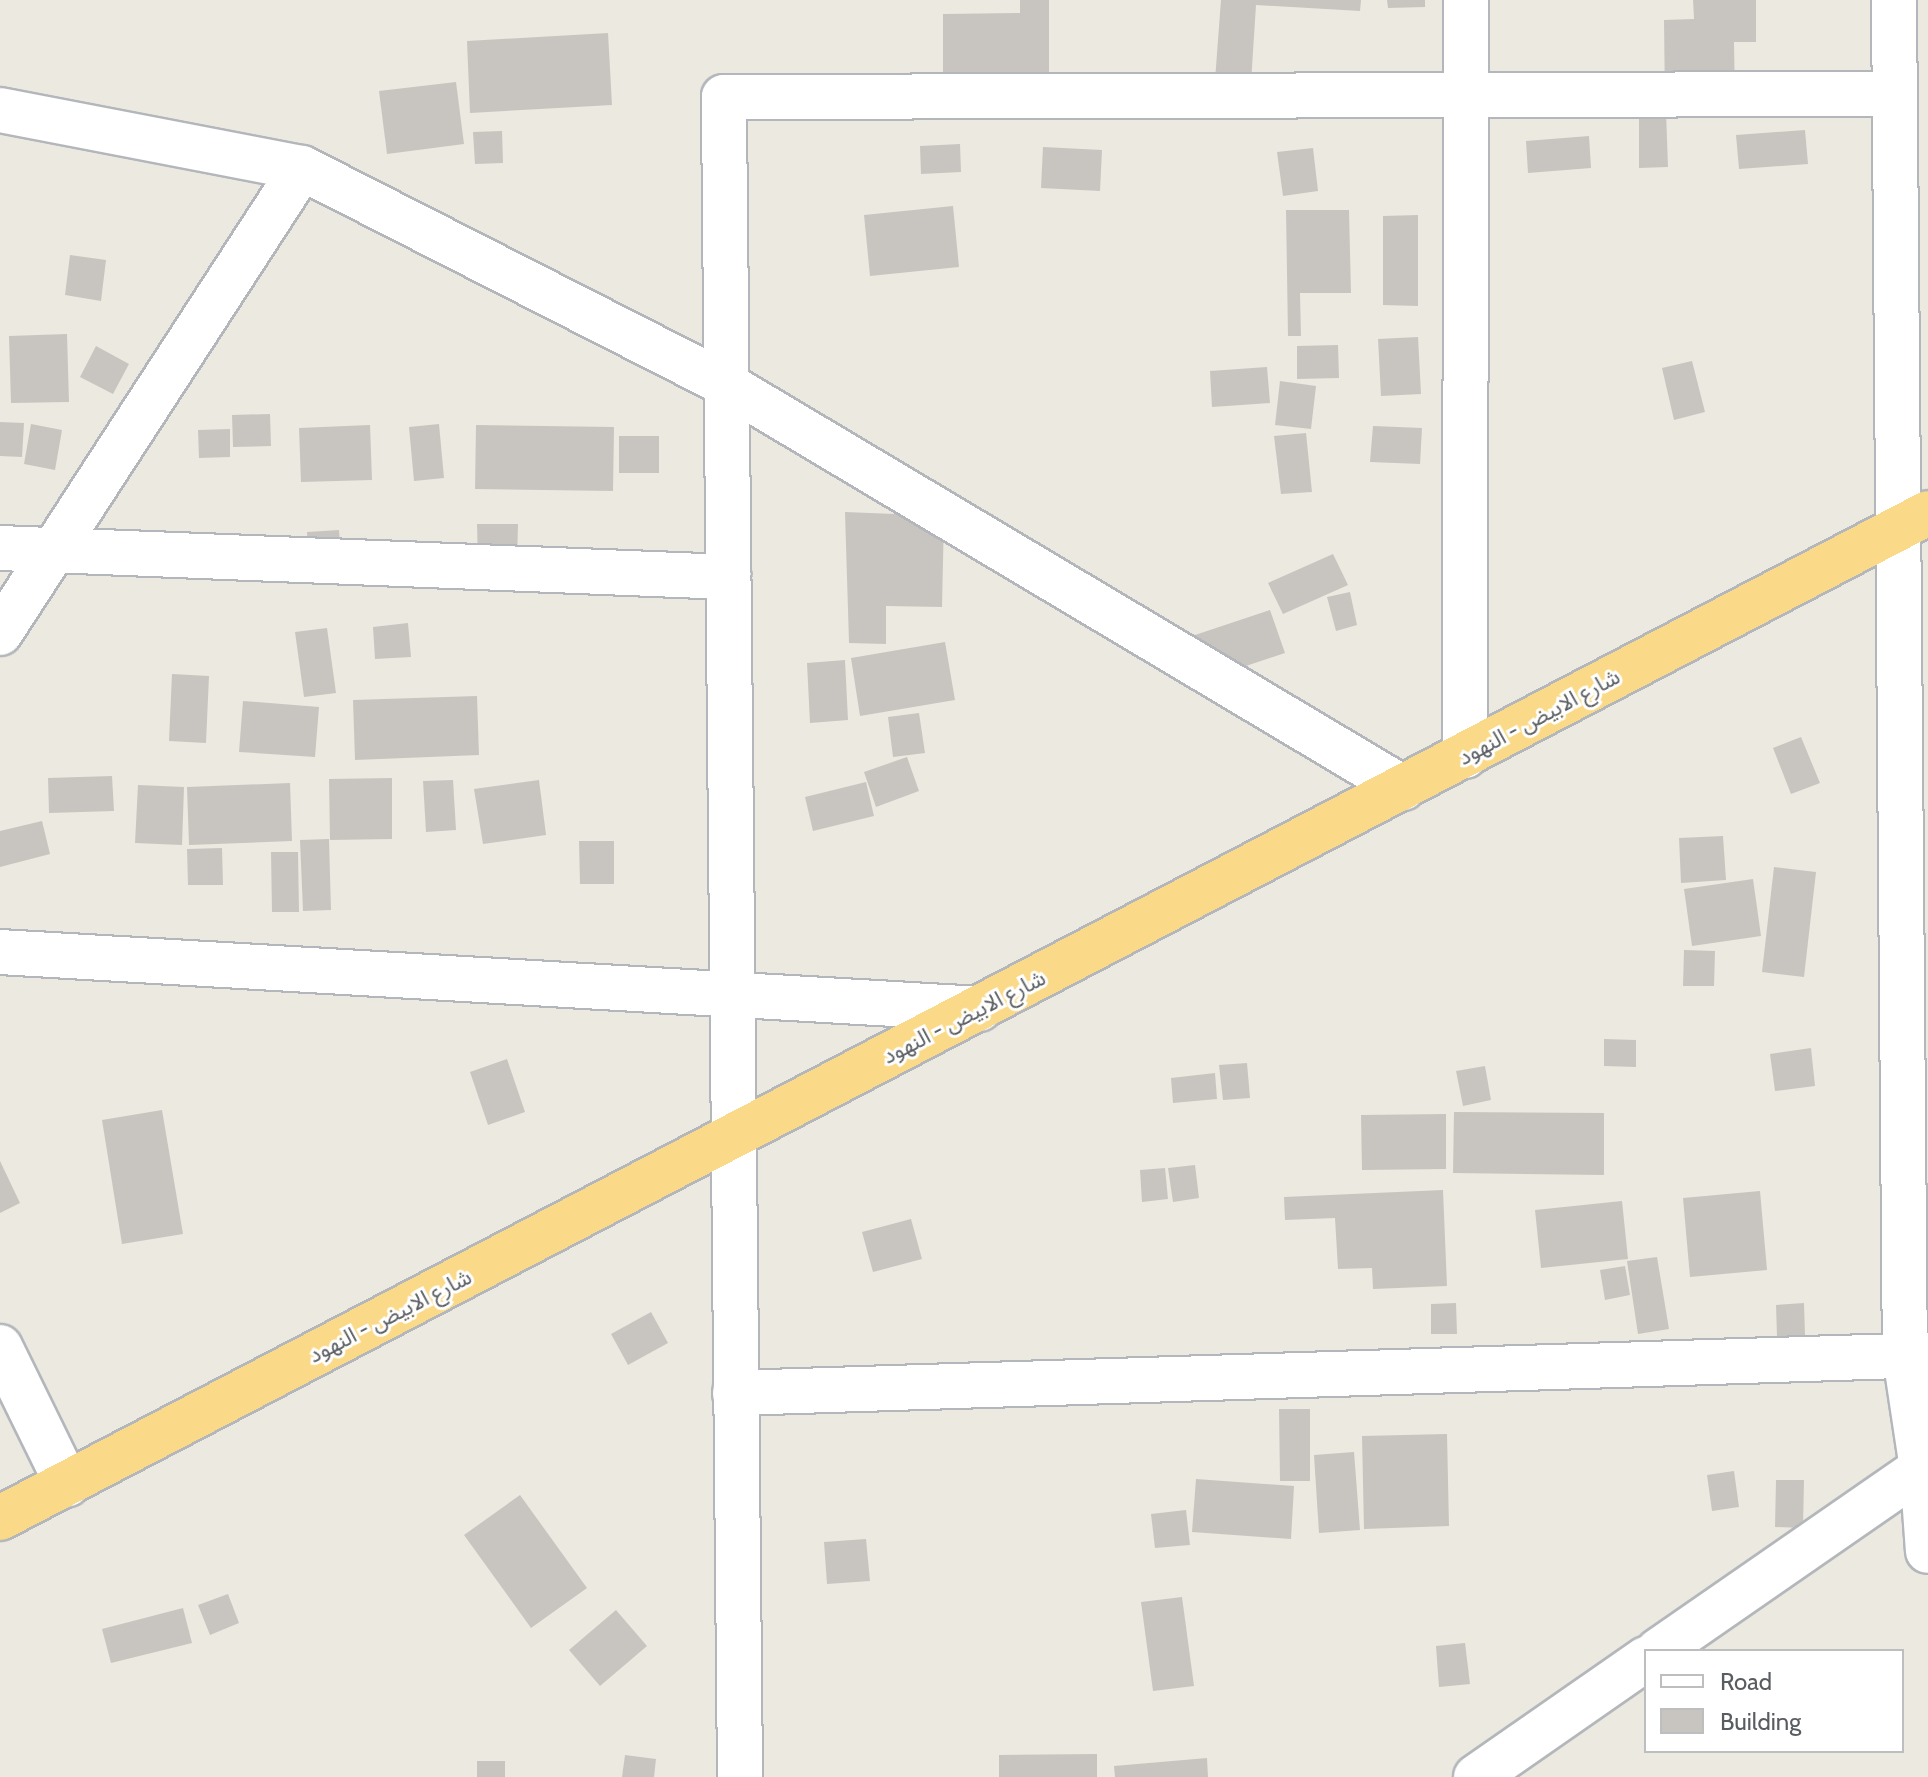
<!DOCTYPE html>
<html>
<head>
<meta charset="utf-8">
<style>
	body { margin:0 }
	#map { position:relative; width:1928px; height:1777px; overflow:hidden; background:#ece9e0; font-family:Cabin,"Noto Sans Arabic",sans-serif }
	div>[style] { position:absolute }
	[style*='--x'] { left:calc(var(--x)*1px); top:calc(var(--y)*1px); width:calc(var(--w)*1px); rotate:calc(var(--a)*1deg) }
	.building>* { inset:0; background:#c8c5c0 }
	.roads { filter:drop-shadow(2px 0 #b3b7bb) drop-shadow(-2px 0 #b3b7bb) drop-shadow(0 2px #b3b7bb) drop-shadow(0 -2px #b3b7bb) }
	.street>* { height:44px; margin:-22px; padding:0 22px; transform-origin:22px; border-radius:22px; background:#fff }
	.highway>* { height:44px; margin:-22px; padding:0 22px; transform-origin:22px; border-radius:22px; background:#fada89 }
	span { translate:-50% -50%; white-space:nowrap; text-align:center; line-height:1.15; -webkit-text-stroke:6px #fff; paint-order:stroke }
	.street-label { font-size:22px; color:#595d61 }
	.legend { position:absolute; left:1644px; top:1649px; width:260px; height:104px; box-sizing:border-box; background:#fff; border:2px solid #bdbec0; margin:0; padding:10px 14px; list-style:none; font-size:24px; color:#595d61 }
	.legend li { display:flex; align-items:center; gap:16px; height:40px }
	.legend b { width:40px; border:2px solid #bdbec0 }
</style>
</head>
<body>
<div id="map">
	<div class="building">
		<div style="clip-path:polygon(1020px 0,1049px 0,1049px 72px,943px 72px,943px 14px,1020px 13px)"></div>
		<div style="clip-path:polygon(1221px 0,1361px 0,1360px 11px,1256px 5px,1251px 83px,1215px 80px)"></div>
		<div style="clip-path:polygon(1387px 0,1425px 0,1425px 7px,1388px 8px)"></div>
		<div style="clip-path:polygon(1693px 0,1756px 0,1756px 42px,1734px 42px,1735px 105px,1665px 106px,1664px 20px,1694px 19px)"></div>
		<div style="clip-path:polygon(608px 33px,612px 105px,470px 113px,467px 41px)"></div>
		<div style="clip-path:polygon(456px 82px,464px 144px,387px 154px,379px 91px)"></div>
		<div style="clip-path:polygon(1666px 111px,1668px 167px,1639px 168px,1639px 112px)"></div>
		<div style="clip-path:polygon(1805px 130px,1808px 164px,1739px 169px,1736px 135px)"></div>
		<div style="clip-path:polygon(502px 131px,503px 163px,475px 164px,473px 132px)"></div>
		<div style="clip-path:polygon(1589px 136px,1591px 168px,1528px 173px,1526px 141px)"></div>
		<div style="clip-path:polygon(960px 144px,961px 172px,921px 174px,920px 146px)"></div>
		<div style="clip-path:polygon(1043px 147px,1102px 150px,1100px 191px,1041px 188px)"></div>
		<div style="clip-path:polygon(1313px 148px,1318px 191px,1283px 196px,1277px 152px)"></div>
		<div style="clip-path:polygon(953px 206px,959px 267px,870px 276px,864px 215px)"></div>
		<div style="clip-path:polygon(1286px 210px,1349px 210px,1351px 293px,1300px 293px,1301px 336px,1288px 336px)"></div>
		<div style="clip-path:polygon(1418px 215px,1418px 306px,1383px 305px,1383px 216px)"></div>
		<div style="clip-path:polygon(70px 255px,106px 260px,101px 301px,65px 295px)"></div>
		<div style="clip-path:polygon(67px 334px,69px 402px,11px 403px,9px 336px)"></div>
		<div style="clip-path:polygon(1418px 337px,1421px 394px,1381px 396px,1378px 339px)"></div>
		<div style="clip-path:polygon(1338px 345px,1339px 378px,1297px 379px,1297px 346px)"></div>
		<div style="clip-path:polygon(96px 346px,129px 364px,113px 394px,80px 377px)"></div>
		<div style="clip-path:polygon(1692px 361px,1705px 412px,1674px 420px,1662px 368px)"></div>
		<div style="clip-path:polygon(1267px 367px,1270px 403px,1212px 407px,1210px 371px)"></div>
		<div style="clip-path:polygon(1280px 381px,1316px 386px,1311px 429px,1275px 425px)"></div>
		<div style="clip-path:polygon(270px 414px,271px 446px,233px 447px,232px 415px)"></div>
		<div style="clip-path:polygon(0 422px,24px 423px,22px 457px,0 456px)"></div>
		<div style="clip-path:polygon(31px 424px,62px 430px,55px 470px,24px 464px)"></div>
		<div style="clip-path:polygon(439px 424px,444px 478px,414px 481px,409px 427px)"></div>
		<div style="clip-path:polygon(370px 425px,372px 480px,301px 482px,299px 428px)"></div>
		<div style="clip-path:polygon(476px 425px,614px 427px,613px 491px,475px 489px)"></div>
		<div style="clip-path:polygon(1373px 426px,1422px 428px,1420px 464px,1370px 462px)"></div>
		<div style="clip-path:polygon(230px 429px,230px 457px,199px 458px,198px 430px)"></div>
		<div style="clip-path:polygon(1306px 433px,1312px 492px,1281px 494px,1274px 436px)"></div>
		<div style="clip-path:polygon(619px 436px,659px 436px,659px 473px,619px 473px)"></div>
		<div style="clip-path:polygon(845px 512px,944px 516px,942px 607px,886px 606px,886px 644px,849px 643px)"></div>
		<div style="clip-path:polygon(477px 524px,518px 524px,517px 562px,478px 562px)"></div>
		<div style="clip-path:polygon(339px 530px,341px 557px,309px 560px,307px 532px)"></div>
		<div style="clip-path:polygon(1333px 554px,1348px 585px,1283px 614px,1268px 583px)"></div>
		<div style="clip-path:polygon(1350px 592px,1357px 625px,1336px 631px,1327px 597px)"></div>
		<div style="clip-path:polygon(1270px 610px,1285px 653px,1207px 679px,1192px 636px)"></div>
		<div style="clip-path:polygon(408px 623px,411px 657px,375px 659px,373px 627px)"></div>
		<div style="clip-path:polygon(327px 628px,336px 693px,304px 697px,295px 632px)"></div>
		<div style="clip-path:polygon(945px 642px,955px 700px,860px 716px,851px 658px)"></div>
		<div style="clip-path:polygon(845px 660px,848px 720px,810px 723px,807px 663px)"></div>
		<div style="clip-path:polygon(172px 674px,209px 676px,206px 743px,169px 741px)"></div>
		<div style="clip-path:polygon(477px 696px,479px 755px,355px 760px,353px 700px)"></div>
		<div style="clip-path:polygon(243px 701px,319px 707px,315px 757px,239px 752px)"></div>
		<div style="clip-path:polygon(919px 713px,925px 753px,893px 757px,888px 717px)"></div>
		<div style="clip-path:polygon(1801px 737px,1820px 783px,1791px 794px,1773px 748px)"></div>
		<div style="clip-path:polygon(907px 757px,919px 791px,876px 807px,864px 772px)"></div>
		<div style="clip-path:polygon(112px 776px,114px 811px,49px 813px,48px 778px)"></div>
		<div style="clip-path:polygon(392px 778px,392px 839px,330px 840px,329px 779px)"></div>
		<div style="clip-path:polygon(453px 780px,456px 830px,426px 832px,423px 781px)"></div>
		<div style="clip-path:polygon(539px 780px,546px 835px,483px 844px,474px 789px)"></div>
		<div style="clip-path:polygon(866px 782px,874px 816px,813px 831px,805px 797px)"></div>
		<div style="clip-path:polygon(290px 783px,292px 841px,189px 845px,187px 787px)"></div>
		<div style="clip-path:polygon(138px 785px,184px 787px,182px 845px,135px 843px)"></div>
		<div style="clip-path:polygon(42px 821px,50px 854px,0 867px,0 831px)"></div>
		<div style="clip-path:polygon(1723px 836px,1726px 880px,1681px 883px,1679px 838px)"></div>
		<div style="clip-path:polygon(329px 839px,331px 910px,303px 911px,300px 840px)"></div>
		<div style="clip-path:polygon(579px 841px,614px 841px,614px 884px,580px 884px)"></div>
		<div style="clip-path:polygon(222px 848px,223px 885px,188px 885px,187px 849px)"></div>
		<div style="clip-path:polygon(271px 852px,298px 852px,299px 912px,272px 912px)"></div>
		<div style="clip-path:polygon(1774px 867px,1816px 872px,1804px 977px,1762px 972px)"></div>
		<div style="clip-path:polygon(1753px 879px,1761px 936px,1692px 946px,1684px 889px)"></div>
		<div style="clip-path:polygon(1684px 950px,1715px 951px,1714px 986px,1683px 986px)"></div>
		<div style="clip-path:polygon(1604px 1039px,1636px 1040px,1636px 1067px,1604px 1066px)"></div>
		<div style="clip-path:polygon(1811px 1048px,1815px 1086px,1775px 1091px,1770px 1054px)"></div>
		<div style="clip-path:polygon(507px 1059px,525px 1112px,488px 1125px,470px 1072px)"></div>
		<div style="clip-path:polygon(1247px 1063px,1250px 1098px,1223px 1100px,1219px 1065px)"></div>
		<div style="clip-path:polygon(1485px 1066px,1491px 1100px,1463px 1106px,1456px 1071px)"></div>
		<div style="clip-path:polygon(1215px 1073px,1217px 1099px,1173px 1103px,1171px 1078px)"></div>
		<div style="clip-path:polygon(162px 1110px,183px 1234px,122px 1244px,102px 1120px)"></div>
		<div style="clip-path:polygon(1454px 1112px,1604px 1113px,1604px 1175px,1453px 1173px)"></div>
		<div style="clip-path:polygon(1446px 1114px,1446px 1169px,1362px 1170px,1361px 1115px)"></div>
		<div style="clip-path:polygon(0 1161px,20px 1203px,0 1213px)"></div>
		<div style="clip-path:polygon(1195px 1165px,1199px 1198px,1173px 1202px,1168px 1168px)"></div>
		<div style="clip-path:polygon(1165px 1168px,1168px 1199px,1142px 1202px,1140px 1170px)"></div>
		<div style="clip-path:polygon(1443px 1190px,1447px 1286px,1373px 1289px,1372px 1268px,1338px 1269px,1335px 1218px,1285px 1220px,1284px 1197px)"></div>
		<div style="clip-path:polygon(1760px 1191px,1767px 1270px,1690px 1277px,1683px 1198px)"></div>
		<div style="clip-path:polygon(1622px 1201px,1628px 1259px,1541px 1268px,1535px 1210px)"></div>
		<div style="clip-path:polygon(911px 1219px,922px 1259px,873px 1272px,862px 1232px)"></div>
		<div style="clip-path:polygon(1657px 1257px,1669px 1329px,1638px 1334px,1627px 1261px)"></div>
		<div style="clip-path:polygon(1625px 1266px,1630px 1295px,1605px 1300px,1600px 1270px)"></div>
		<div style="clip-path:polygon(1456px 1303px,1457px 1334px,1431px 1334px,1431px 1304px)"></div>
		<div style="clip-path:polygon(1804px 1303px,1805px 1336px,1777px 1337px,1776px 1305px)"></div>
		<div style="clip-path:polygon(651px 1312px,668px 1343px,628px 1365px,611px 1334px)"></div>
		<div style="clip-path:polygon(1279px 1409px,1310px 1409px,1310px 1481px,1280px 1481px)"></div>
		<div style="clip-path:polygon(1447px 1434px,1449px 1526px,1364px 1529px,1362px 1436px)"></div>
		<div style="clip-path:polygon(1354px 1452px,1360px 1530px,1319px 1533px,1314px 1455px)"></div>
		<div style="clip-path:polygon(1734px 1471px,1739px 1507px,1712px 1511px,1707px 1475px)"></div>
		<div style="clip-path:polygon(1196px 1479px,1294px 1486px,1291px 1539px,1192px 1532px)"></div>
		<div style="clip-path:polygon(1776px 1480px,1804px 1480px,1803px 1528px,1775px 1527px)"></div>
		<div style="clip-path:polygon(520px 1495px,587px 1588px,531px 1628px,464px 1535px)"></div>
		<div style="clip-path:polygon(1186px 1510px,1190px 1545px,1155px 1548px,1151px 1514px)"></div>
		<div style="clip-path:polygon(866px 1539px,870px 1581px,827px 1584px,824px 1542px)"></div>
		<div style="clip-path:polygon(228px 1594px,239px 1623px,210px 1635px,198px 1605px)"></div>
		<div style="clip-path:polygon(1182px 1597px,1194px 1686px,1153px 1691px,1141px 1602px)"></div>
		<div style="clip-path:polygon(183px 1608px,192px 1643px,111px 1663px,102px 1629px)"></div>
		<div style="clip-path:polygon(616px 1610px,647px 1646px,600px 1686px,569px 1650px)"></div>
		<div style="clip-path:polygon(1465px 1643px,1470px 1684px,1439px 1687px,1436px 1646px)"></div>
		<div style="clip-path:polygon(1097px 1754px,1097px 1777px,999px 1777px,999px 1755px)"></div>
		<div style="clip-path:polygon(625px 1755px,656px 1759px,654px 1777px,622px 1777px)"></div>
		<div style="clip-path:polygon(1207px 1758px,1208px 1777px,1115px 1777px,1114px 1766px)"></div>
		<div style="clip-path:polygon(477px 1761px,505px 1761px,505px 1777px,477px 1777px)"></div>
	</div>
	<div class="roads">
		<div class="street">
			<div style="--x:1894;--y:0;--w:1356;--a:89.54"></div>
			<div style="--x:1905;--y:1356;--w:113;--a:81.4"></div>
			<div style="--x:1922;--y:1468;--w:83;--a:85.9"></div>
			<div style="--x:0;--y:110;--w:308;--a:10.9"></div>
			<div style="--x:302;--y:168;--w:477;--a:27"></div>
			<div style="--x:727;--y:385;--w:787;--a:30.8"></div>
			<div style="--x:0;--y:548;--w:729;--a:2.28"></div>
			<div style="--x:0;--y:633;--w:554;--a:-57"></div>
			<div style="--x:1465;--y:756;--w:756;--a:-89.92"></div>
			<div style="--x:0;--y:952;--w:981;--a:3.33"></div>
			<div style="--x:0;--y:1347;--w:153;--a:63.9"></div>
			<div style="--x:735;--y:1393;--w:1194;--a:-1.82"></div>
			<div style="--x:1658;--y:1651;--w:328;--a:-34.7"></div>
			<div style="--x:740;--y:1777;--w:1680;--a:-90.55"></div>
			<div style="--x:724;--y:97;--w:1171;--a:-0.15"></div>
			<div style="--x:1476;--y:1777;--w:207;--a:-34.8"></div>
		</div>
		<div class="highway">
			<div style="--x:0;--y:1518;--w:2174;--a:-27.53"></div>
		</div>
	</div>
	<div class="street-label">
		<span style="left:1539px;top:717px;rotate:-28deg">شارع الابيض - النهود</span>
		<span style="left:964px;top:1017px;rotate:-27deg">شارع الابيض - النهود</span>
		<span style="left:390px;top:1316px;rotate:-27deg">شارع الابيض - النهود</span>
	</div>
	<ul class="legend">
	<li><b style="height:10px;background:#fff"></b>Road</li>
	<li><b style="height:22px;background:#c8c5c0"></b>Building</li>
	</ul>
</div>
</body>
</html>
